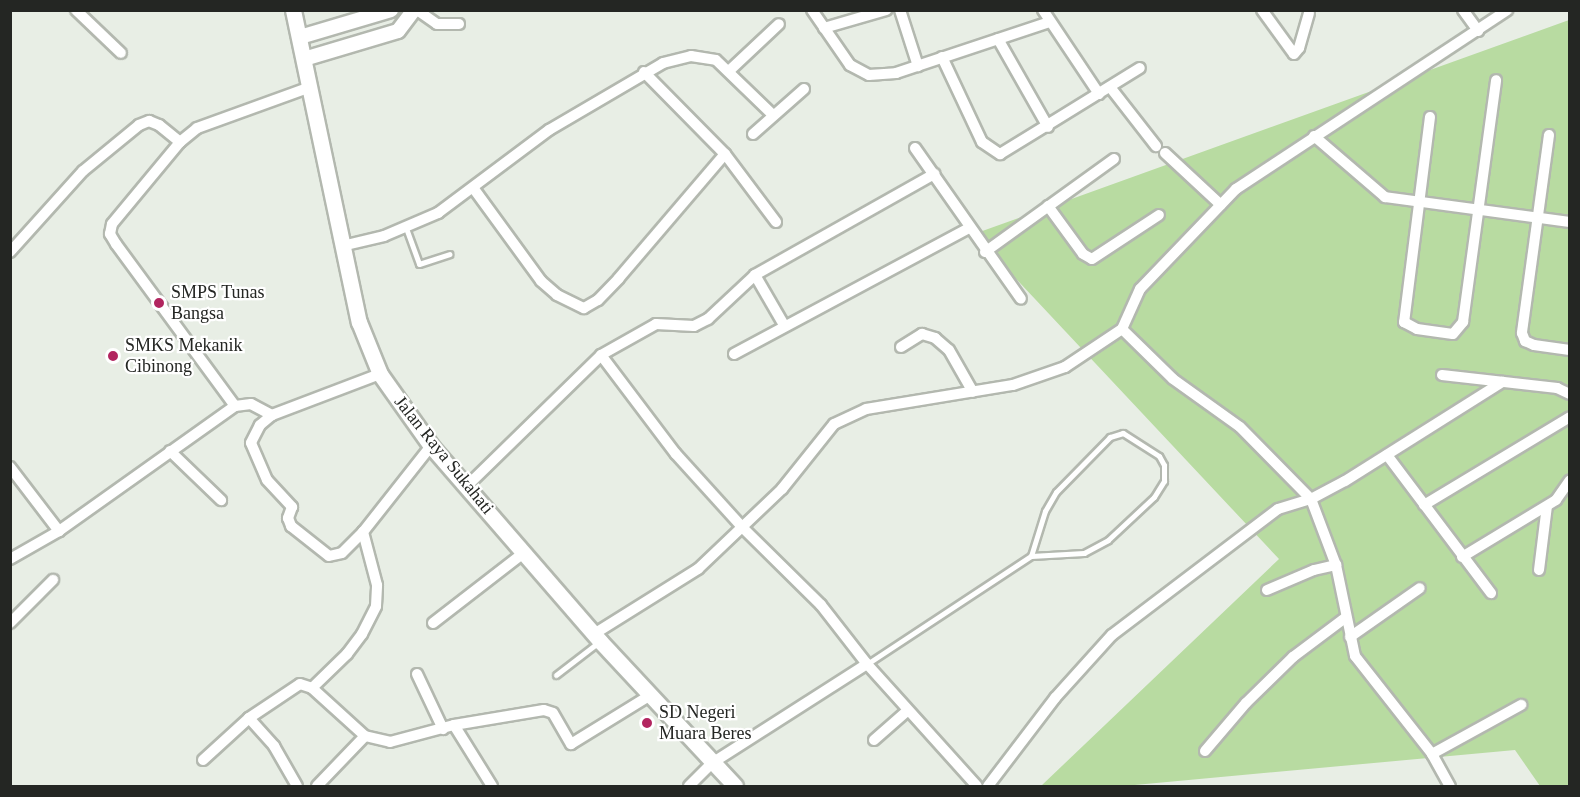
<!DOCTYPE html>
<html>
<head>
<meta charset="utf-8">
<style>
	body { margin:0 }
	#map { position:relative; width:1580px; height:797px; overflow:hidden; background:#e8eee5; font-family:Georgia,serif }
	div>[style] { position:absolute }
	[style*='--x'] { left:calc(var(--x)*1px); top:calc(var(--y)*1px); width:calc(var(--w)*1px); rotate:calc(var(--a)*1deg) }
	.green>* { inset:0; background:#b8dba1 }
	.roads { filter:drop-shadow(2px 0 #b3b8af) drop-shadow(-2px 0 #b3b8af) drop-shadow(0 2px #b3b8af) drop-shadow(0 -2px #b3b8af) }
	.service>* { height:5px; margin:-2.5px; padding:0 2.5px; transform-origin:2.5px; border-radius:2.5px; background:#fff }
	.minor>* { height:10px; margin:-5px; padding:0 5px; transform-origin:5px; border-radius:5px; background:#fff }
	.tertiary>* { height:14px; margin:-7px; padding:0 7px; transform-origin:7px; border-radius:7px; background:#fff }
	.secondary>* { height:15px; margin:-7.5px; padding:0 7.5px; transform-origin:7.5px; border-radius:7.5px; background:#fff }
	.dots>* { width:16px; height:16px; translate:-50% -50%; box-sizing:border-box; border:3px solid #fff; border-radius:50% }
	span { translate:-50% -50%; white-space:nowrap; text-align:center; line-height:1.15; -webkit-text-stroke:4.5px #fff; paint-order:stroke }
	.poi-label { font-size:18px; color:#242623 }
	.left { translate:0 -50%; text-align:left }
	.street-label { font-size:18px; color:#242623 }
	.frame { position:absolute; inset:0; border:12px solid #242623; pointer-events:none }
</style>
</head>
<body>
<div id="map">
	<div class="green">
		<div style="clip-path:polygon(1569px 20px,1569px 786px,1540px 786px,1515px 750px,1124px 786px,1041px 786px,1279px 559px,974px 234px)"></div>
	</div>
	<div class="roads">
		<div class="service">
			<div style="--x:406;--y:228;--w:38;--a:70"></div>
			<div style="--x:419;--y:264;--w:32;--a:-18"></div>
			<div style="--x:867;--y:664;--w:196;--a:-33.4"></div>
			<div style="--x:1031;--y:556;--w:53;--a:-3.2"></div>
			<div style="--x:1084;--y:553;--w:27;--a:-28"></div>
			<div style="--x:1108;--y:540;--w:63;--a:-43.1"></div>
			<div style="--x:1154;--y:497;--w:19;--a:-58"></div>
			<div style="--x:1164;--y:481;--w:16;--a:-90"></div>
			<div style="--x:1164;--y:465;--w:10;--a:-119"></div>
			<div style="--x:1159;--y:456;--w:43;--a:-147.4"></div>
			<div style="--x:1123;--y:433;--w:14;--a:163"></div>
			<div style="--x:1110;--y:437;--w:77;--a:134.5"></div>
			<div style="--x:1056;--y:492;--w:22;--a:120"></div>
			<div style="--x:1045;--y:511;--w:47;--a:107.3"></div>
			<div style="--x:556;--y:675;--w:54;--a:-37.5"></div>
		</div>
		<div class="minor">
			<div style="--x:76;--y:10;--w:62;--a:43.7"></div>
			<div style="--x:417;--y:10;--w:24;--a:35"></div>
			<div style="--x:437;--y:24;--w:22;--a:0"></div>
			<div style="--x:812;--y:10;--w:67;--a:55.4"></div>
			<div style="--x:850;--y:65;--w:21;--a:28"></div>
			<div style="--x:869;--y:75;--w:27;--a:-4"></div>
			<div style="--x:896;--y:73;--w:161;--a:-18.4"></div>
			<div style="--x:900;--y:10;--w:59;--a:72.2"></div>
			<div style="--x:1043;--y:10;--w:101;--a:56.3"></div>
			<div style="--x:1262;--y:10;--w:54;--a:54"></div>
			<div style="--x:1294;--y:54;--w:8;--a:-50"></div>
			<div style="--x:1299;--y:48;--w:36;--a:-74"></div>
			<div style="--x:1463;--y:10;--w:26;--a:54"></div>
			<div style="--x:824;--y:28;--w:65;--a:-16.2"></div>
			<div style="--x:998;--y:39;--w:101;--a:60.4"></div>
			<div style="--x:942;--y:57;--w:94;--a:64.8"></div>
			<div style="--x:982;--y:142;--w:22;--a:34"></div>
			<div style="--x:1000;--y:154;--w:164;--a:-31.6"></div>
			<div style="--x:730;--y:70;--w:67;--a:-43.2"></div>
			<div style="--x:644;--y:72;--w:115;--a:45.4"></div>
			<div style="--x:725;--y:154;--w:85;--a:53.1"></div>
			<div style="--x:1110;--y:87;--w:75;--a:52.1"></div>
			<div style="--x:1430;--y:117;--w:207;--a:97.2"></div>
			<div style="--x:1404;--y:322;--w:15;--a:28"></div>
			<div style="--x:1417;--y:329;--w:36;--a:8"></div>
			<div style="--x:1453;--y:334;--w:16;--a:-50"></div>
			<div style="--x:1463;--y:322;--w:244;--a:-82.2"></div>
			<div style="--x:753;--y:134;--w:68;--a:-41.4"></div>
			<div style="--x:1549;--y:135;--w:200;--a:97.8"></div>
			<div style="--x:1522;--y:333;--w:9;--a:69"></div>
			<div style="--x:1525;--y:341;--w:10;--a:24"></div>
			<div style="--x:1534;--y:345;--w:36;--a:8"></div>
			<div style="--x:1314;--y:136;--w:94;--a:40.7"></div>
			<div style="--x:1385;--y:197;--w:187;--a:7.7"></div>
			<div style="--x:915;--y:148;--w:184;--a:54.9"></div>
			<div style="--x:1165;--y:153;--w:76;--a:42.9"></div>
			<div style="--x:474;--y:189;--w:114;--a:53.9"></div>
			<div style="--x:541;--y:281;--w:21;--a:41"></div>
			<div style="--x:557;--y:295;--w:30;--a:26"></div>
			<div style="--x:584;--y:308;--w:16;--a:-30"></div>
			<div style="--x:598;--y:300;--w:30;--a:-46"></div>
			<div style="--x:619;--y:278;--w:163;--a:-49.5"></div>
			<div style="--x:1048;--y:206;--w:59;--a:53.9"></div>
			<div style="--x:1083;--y:254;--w:10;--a:29"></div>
			<div style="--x:1092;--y:259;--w:80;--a:-33.3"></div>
			<div style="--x:342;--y:246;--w:43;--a:-13.4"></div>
			<div style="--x:384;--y:236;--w:59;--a:-23.1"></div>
			<div style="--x:438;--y:213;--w:139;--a:-36.8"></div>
			<div style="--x:549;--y:130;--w:132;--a:-30.4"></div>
			<div style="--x:663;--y:63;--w:29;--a:-14"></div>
			<div style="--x:691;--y:56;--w:25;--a:9"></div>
			<div style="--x:716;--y:60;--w:79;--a:44"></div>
			<div style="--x:10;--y:252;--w:109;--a:-48"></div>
			<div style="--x:83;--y:171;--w:72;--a:-39.4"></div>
			<div style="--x:139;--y:125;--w:11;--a:-22"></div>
			<div style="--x:149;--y:121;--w:11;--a:22"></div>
			<div style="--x:159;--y:125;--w:27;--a:39"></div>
			<div style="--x:985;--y:252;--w:159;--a:-35.8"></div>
			<div style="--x:755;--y:275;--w:58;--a:59.9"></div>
			<div style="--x:1122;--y:329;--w:71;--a:44.4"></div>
			<div style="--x:1173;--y:379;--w:82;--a:35.6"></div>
			<div style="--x:1240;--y:427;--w:101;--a:45.4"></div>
			<div style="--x:1311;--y:499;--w:71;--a:69.3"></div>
			<div style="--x:1336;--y:565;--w:93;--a:78.2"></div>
			<div style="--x:1355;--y:656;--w:125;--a:51.8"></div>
			<div style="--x:1432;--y:754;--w:37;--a:61"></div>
			<div style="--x:901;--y:347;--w:25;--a:-32"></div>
			<div style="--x:922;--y:334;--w:14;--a:17"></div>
			<div style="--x:935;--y:338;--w:18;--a:41"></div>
			<div style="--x:949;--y:350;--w:48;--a:60.3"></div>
			<div style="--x:734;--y:354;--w:267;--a:-28.2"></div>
			<div style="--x:601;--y:355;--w:124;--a:52.9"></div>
			<div style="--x:676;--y:454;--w:101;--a:47.8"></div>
			<div style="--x:744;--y:529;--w:108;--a:44.6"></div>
			<div style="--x:821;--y:605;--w:75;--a:52.1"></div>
			<div style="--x:867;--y:664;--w:164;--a:48"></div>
			<div style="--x:1442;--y:375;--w:116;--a:6.4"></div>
			<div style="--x:1557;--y:388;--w:14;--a:25"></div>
			<div style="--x:235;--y:406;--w:201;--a:-126.3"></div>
			<div style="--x:116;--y:244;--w:12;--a:-121"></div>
			<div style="--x:110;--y:234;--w:10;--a:-79"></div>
			<div style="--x:112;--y:224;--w:107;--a:-50.3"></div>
			<div style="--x:180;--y:142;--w:22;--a:-39"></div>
			<div style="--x:197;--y:128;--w:120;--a:-19.9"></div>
			<div style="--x:272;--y:415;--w:16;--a:140"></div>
			<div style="--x:260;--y:425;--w:20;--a:117"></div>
			<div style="--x:251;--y:443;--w:40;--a:66.6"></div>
			<div style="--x:267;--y:480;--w:37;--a:47"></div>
			<div style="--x:292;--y:507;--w:12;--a:110"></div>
			<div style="--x:288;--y:518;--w:9;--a:69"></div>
			<div style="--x:291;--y:526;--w:48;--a:38.3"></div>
			<div style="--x:329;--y:556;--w:13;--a:-13"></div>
			<div style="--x:342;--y:553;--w:30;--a:-45"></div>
			<div style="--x:170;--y:451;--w:71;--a:43.9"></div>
			<div style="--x:1387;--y:455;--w:173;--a:53"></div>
			<div style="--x:10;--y:467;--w:81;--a:52.6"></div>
			<div style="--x:468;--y:485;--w:186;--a:-44.3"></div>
			<div style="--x:601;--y:355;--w:63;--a:-29.4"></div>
			<div style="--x:656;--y:324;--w:38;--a:3"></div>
			<div style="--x:694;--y:326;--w:16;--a:-27"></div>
			<div style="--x:708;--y:319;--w:64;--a:-43.1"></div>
			<div style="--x:755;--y:275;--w:206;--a:-29.4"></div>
			<div style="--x:1424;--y:505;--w:170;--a:-31.1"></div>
			<div style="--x:1462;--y:557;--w:110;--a:-31.2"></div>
			<div style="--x:1556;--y:500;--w:24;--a:-55"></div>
			<div style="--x:10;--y:559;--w:56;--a:-29.7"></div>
			<div style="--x:59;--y:531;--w:216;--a:-35.4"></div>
			<div style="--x:235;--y:406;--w:16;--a:-7"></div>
			<div style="--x:251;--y:404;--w:24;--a:28"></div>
			<div style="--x:272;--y:415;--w:116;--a:-20.8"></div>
			<div style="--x:1539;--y:570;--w:64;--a:-82.9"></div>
			<div style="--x:1267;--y:590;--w:51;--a:-23.1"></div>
			<div style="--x:1314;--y:570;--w:23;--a:-13"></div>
			<div style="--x:10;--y:623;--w:61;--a:-45"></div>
			<div style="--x:433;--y:623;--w:116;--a:-37.7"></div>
			<div style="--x:594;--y:634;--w:123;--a:-32"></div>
			<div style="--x:698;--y:569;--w:116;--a:-43.6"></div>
			<div style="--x:782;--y:489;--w:83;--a:-51.3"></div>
			<div style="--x:834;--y:424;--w:35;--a:-25"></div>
			<div style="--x:866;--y:409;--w:149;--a:-9.3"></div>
			<div style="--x:1013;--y:385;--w:55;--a:-19.1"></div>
			<div style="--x:1065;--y:367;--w:69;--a:-33.7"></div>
			<div style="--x:1122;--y:329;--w:44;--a:-65.8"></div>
			<div style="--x:1140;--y:289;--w:139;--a:-46.2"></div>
			<div style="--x:1236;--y:189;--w:325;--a:-33.4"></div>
			<div style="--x:1350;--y:637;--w:85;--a:-35"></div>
			<div style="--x:417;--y:674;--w:61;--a:64.7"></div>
			<div style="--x:312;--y:688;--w:49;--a:-44.2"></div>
			<div style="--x:347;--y:654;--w:25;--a:-53"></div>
			<div style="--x:362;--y:634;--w:31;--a:-63"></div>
			<div style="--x:376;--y:606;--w:21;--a:-87"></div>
			<div style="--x:377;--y:585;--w:55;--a:-104.8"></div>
			<div style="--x:363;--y:532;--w:110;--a:-51.7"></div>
			<div style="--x:249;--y:718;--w:61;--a:-33.7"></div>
			<div style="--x:300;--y:684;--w:13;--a:18"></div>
			<div style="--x:312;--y:688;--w:72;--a:42.2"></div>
			<div style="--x:365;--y:736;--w:26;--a:13"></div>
			<div style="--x:390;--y:742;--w:66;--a:-14.9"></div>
			<div style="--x:454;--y:725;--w:91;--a:-9.5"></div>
			<div style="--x:544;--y:710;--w:9;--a:18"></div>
			<div style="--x:553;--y:713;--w:36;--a:60"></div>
			<div style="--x:571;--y:744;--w:92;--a:-31.6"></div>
			<div style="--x:454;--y:725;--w:72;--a:58.1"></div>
			<div style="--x:874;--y:740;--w:44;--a:-41.3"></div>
			<div style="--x:1205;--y:751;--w:63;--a:-49.5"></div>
			<div style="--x:1246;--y:703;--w:66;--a:-44.4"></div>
			<div style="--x:1293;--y:657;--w:65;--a:-36.9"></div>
			<div style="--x:1432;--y:754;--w:102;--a:-28.8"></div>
			<div style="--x:203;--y:760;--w:62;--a:-42.4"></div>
			<div style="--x:249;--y:718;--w:38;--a:48"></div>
			<div style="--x:274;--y:746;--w:46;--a:60.1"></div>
			<div style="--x:317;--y:786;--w:69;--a:-46.2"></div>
			<div style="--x:689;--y:786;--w:33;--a:-45"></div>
			<div style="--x:712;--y:763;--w:184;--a:-32.6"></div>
			<div style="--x:988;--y:786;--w:111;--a:-52.7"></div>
			<div style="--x:1055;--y:698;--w:85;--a:-47.9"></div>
			<div style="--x:1112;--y:635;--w:208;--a:-37.2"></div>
			<div style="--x:1278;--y:509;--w:34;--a:-17"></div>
			<div style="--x:1311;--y:499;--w:38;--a:-28"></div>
			<div style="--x:1345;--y:481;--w:186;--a:-32.2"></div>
		</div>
		<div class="tertiary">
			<div style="--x:300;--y:37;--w:95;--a:-16.5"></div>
			<div style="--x:304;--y:59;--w:98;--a:-16.6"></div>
			<div style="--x:398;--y:31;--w:26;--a:-53"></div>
		</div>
		<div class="secondary">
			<div style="--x:293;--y:10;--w:319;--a:78.1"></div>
			<div style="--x:359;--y:322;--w:56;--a:68"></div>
			<div style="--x:380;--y:374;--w:88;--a:54.7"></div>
			<div style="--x:431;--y:446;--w:258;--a:49.1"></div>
			<div style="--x:600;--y:641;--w:198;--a:47"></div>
		</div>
	</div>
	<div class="dots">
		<div style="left:159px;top:303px;background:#b2255f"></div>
		<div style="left:113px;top:356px;background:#b2255f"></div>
		<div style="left:647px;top:723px;background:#b2255f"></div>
	</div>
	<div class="poi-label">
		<span class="left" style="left:171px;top:303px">SMPS Tunas<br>Bangsa</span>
		<span class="left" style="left:125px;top:356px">SMKS Mekanik<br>Cibinong</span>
		<span class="left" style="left:659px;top:723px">SD Negeri<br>Muara Beres</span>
	</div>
	<div class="street-label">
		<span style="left:444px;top:455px;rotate:51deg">Jalan Raya Sukahati</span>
	</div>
	<div class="frame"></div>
</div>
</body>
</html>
